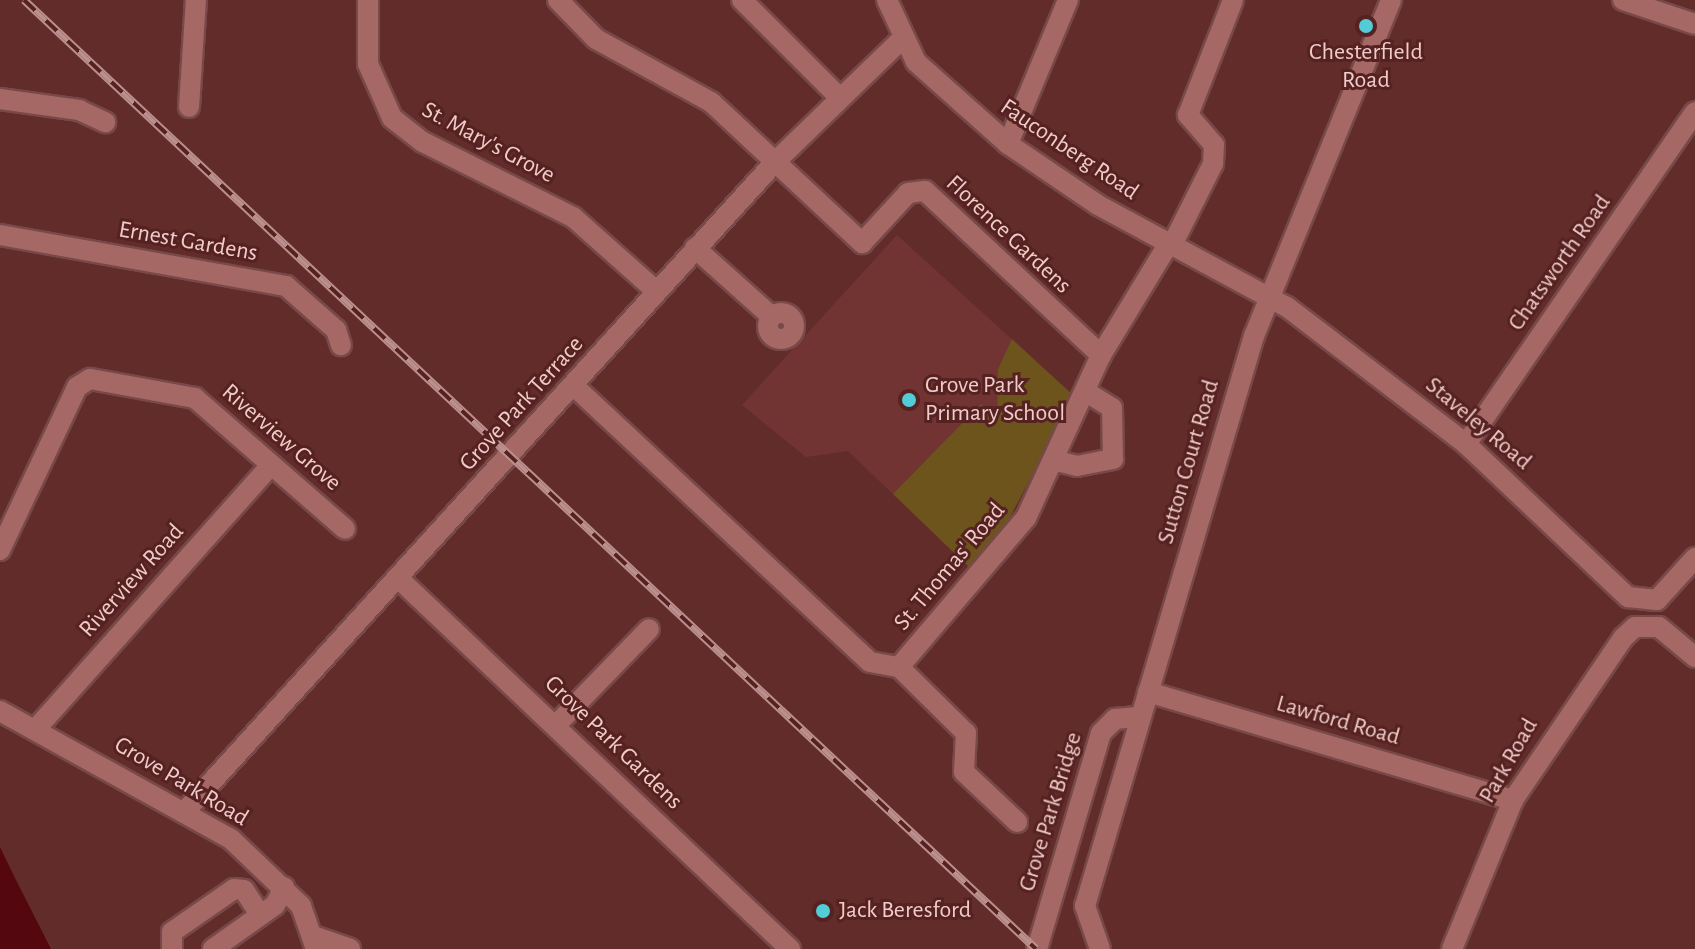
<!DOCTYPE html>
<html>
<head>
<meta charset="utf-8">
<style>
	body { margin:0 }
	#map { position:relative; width:1695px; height:949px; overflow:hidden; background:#622c2a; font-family:"Alegreya Sans",sans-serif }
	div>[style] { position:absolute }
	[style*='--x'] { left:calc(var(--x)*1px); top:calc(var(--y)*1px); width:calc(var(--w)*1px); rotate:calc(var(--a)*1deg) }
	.built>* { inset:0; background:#713433 }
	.green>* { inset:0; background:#6d531c }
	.water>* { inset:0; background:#55070f }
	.roads { filter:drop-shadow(2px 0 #784949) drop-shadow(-2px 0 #784949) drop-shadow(0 2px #784949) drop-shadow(0 -2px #784949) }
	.minor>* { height:20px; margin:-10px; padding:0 10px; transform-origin:10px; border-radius:10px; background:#a56864 }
	.minor>.ring { margin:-10px; padding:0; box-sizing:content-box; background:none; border:20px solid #a56864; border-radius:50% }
	.rail>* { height:8px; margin-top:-4px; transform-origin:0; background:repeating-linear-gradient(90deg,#562121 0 15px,#ba8f8d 0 30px); box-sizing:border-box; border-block:2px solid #ba8f8d }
	.dots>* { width:22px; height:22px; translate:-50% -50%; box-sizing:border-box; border:4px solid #562121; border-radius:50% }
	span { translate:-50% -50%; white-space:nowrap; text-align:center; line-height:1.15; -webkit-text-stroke:6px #562121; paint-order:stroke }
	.poi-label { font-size:24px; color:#efccc9 }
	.left { translate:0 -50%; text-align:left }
	.street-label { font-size:24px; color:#efccc9 }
</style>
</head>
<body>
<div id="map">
	<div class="built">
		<div style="clip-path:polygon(897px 235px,1074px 396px,983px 568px,971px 569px,848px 451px,806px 457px,742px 405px)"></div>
	</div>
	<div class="green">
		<div style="clip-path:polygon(1012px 339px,1074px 396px,983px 568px,971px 569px,893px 494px,981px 404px,997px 418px,998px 369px)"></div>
	</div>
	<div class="water">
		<div style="clip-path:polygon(0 847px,15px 878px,51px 949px,0 949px)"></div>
	</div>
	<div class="roads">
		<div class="minor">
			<div style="--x:368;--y:0;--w:64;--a:90"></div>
			<div style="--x:368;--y:64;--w:59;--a:66"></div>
			<div style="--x:392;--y:118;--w:39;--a:38"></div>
			<div style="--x:423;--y:142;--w:168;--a:26.6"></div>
			<div style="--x:573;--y:217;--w:110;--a:41.7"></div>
			<div style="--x:558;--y:0;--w:54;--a:45.7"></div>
			<div style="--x:596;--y:39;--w:131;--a:28.7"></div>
			<div style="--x:711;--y:102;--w:207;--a:43"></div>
			<div style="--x:862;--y:243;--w:68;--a:-47.4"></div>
			<div style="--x:908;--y:193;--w:17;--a:-7"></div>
			<div style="--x:925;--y:191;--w:241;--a:43"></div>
			<div style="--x:742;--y:0;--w:134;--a:45"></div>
			<div style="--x:887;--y:0;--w:68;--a:64.9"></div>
			<div style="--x:916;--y:62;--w:123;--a:41.7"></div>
			<div style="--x:1008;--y:144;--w:109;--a:34.1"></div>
			<div style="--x:1098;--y:205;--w:215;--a:28.4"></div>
			<div style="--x:1287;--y:307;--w:225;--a:37.4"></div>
			<div style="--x:1466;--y:444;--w:223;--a:43.4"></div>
			<div style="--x:1628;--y:597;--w:29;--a:6"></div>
			<div style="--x:1657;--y:600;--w:57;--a:-47.9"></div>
			<div style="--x:1623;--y:0;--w:76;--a:18.4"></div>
			<div style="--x:0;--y:99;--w:80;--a:7.9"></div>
			<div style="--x:79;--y:110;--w:29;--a:25"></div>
			<div style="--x:189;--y:107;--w:107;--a:-86.3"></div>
			<div style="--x:1008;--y:144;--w:156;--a:-67.4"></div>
			<div style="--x:0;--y:235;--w:291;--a:10.1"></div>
			<div style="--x:286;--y:286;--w:67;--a:41.3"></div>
			<div style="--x:336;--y:330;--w:16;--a:72"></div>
			<div style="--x:1172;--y:245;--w:91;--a:-63.2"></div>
			<div style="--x:1213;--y:164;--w:19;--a:-87"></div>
			<div style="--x:1214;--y:145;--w:40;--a:-131"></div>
			<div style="--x:1188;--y:115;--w:123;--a:-68.6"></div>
			<div style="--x:695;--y:248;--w:102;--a:41.8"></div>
			<div class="ring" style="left:768px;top:313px;width:6px;height:6px"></div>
			<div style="--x:575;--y:387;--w:403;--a:43"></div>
			<div style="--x:870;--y:662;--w:29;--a:10"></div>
			<div style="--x:899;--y:667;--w:196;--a:-49.6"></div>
			<div style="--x:1026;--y:518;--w:179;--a:-65.3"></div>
			<div style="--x:1101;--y:355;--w:131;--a:-58.7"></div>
			<div style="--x:1466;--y:444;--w:403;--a:-55.4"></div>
			<div style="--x:1053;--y:460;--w:25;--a:14"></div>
			<div style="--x:1077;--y:466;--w:37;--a:-11"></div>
			<div style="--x:1113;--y:459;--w:51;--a:-91.1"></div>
			<div style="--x:1112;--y:408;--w:32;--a:-148"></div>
			<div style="--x:0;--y:550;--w:180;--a:-64.7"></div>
			<div style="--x:77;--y:387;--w:15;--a:-32"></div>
			<div style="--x:90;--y:379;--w:107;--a:10.3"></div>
			<div style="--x:195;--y:398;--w:199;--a:41.1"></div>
			<div style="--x:398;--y:578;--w:540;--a:43.42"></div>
			<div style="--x:899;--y:667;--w:94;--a:44.6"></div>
			<div style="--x:966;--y:733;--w:39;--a:93"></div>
			<div style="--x:964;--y:772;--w:73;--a:43.3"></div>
			<div style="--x:1148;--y:692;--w:381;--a:16.5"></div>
			<div style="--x:0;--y:711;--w:264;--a:29"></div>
			<div style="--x:231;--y:839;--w:97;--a:43.7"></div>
			<div style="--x:301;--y:906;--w:46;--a:70.8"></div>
			<div style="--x:557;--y:724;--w:132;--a:-45.9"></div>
			<div style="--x:35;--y:730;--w:352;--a:-48.3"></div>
			<div style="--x:186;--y:810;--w:876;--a:-47.73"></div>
			<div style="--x:775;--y:162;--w:177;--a:-44.1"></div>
			<div style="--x:316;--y:937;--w:36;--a:19"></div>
			<div style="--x:172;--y:949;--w:17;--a:-90"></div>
			<div style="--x:172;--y:932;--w:75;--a:-34.7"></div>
			<div style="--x:234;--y:889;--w:10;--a:6"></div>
			<div style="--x:244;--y:890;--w:30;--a:57"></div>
			<div style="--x:213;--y:949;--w:76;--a:-35.4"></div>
			<div style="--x:275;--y:905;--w:20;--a:-63"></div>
			<div style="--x:1037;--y:949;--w:225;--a:-73.5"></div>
			<div style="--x:1101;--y:733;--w:20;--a:-45"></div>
			<div style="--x:1115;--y:719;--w:25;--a:-5"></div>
			<div style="--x:1100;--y:949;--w:46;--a:-109.2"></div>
			<div style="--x:1085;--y:906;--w:595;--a:-73.49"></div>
			<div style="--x:1254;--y:336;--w:363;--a:-67.8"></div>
			<div style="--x:1452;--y:949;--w:161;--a:-67.7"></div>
			<div style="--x:1513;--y:800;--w:196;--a:-55.8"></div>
			<div style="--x:1623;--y:638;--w:16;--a:-43"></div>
			<div style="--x:1635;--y:627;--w:24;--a:0"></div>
			<div style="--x:1659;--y:627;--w:47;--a:39.8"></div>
		</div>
	</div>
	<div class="rail">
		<div style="--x:24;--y:0;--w:1387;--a:43.16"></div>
	</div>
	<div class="dots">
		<div style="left:1366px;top:26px;background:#52ccd6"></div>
		<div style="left:909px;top:400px;background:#52ccd6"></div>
		<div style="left:823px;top:911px;background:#52ccd6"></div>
	</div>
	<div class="poi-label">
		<span style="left:1366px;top:67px">Chesterfield<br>Road</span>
		<span class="left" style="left:925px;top:400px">Grove Park<br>Primary School</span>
		<span class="left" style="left:839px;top:911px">Jack Beresford</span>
	</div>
	<div class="street-label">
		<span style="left:488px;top:143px;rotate:28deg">St. Mary's Grove</span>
		<span style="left:1069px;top:150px;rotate:34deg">Fauconberg Road</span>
		<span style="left:1008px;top:235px;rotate:43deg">Florence Gardens</span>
		<span style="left:188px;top:242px;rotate:10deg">Ernest Gardens</span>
		<span style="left:1560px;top:263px;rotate:-55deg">Chatsworth Road</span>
		<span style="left:522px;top:404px;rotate:-48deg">Grove Park Terrace</span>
		<span style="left:1478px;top:424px;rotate:40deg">Staveley Road</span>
		<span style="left:281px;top:438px;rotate:41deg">Riverview Grove</span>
		<span style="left:1189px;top:462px;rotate:-74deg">Sutton Court Road</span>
		<span style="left:950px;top:567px;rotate:-50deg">St. Thomas' Road</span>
		<span style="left:132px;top:581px;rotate:-48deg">Riverview Road</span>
		<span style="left:1338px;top:721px;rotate:16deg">Lawford Road</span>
		<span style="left:613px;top:743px;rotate:44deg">Grove Park Gardens</span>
		<span style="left:1509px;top:761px;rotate:-60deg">Park Road</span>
		<span style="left:181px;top:782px;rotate:31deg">Grove Park Road</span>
		<span style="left:1051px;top:812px;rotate:-73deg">Grove Park Bridge</span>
	</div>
</div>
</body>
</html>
